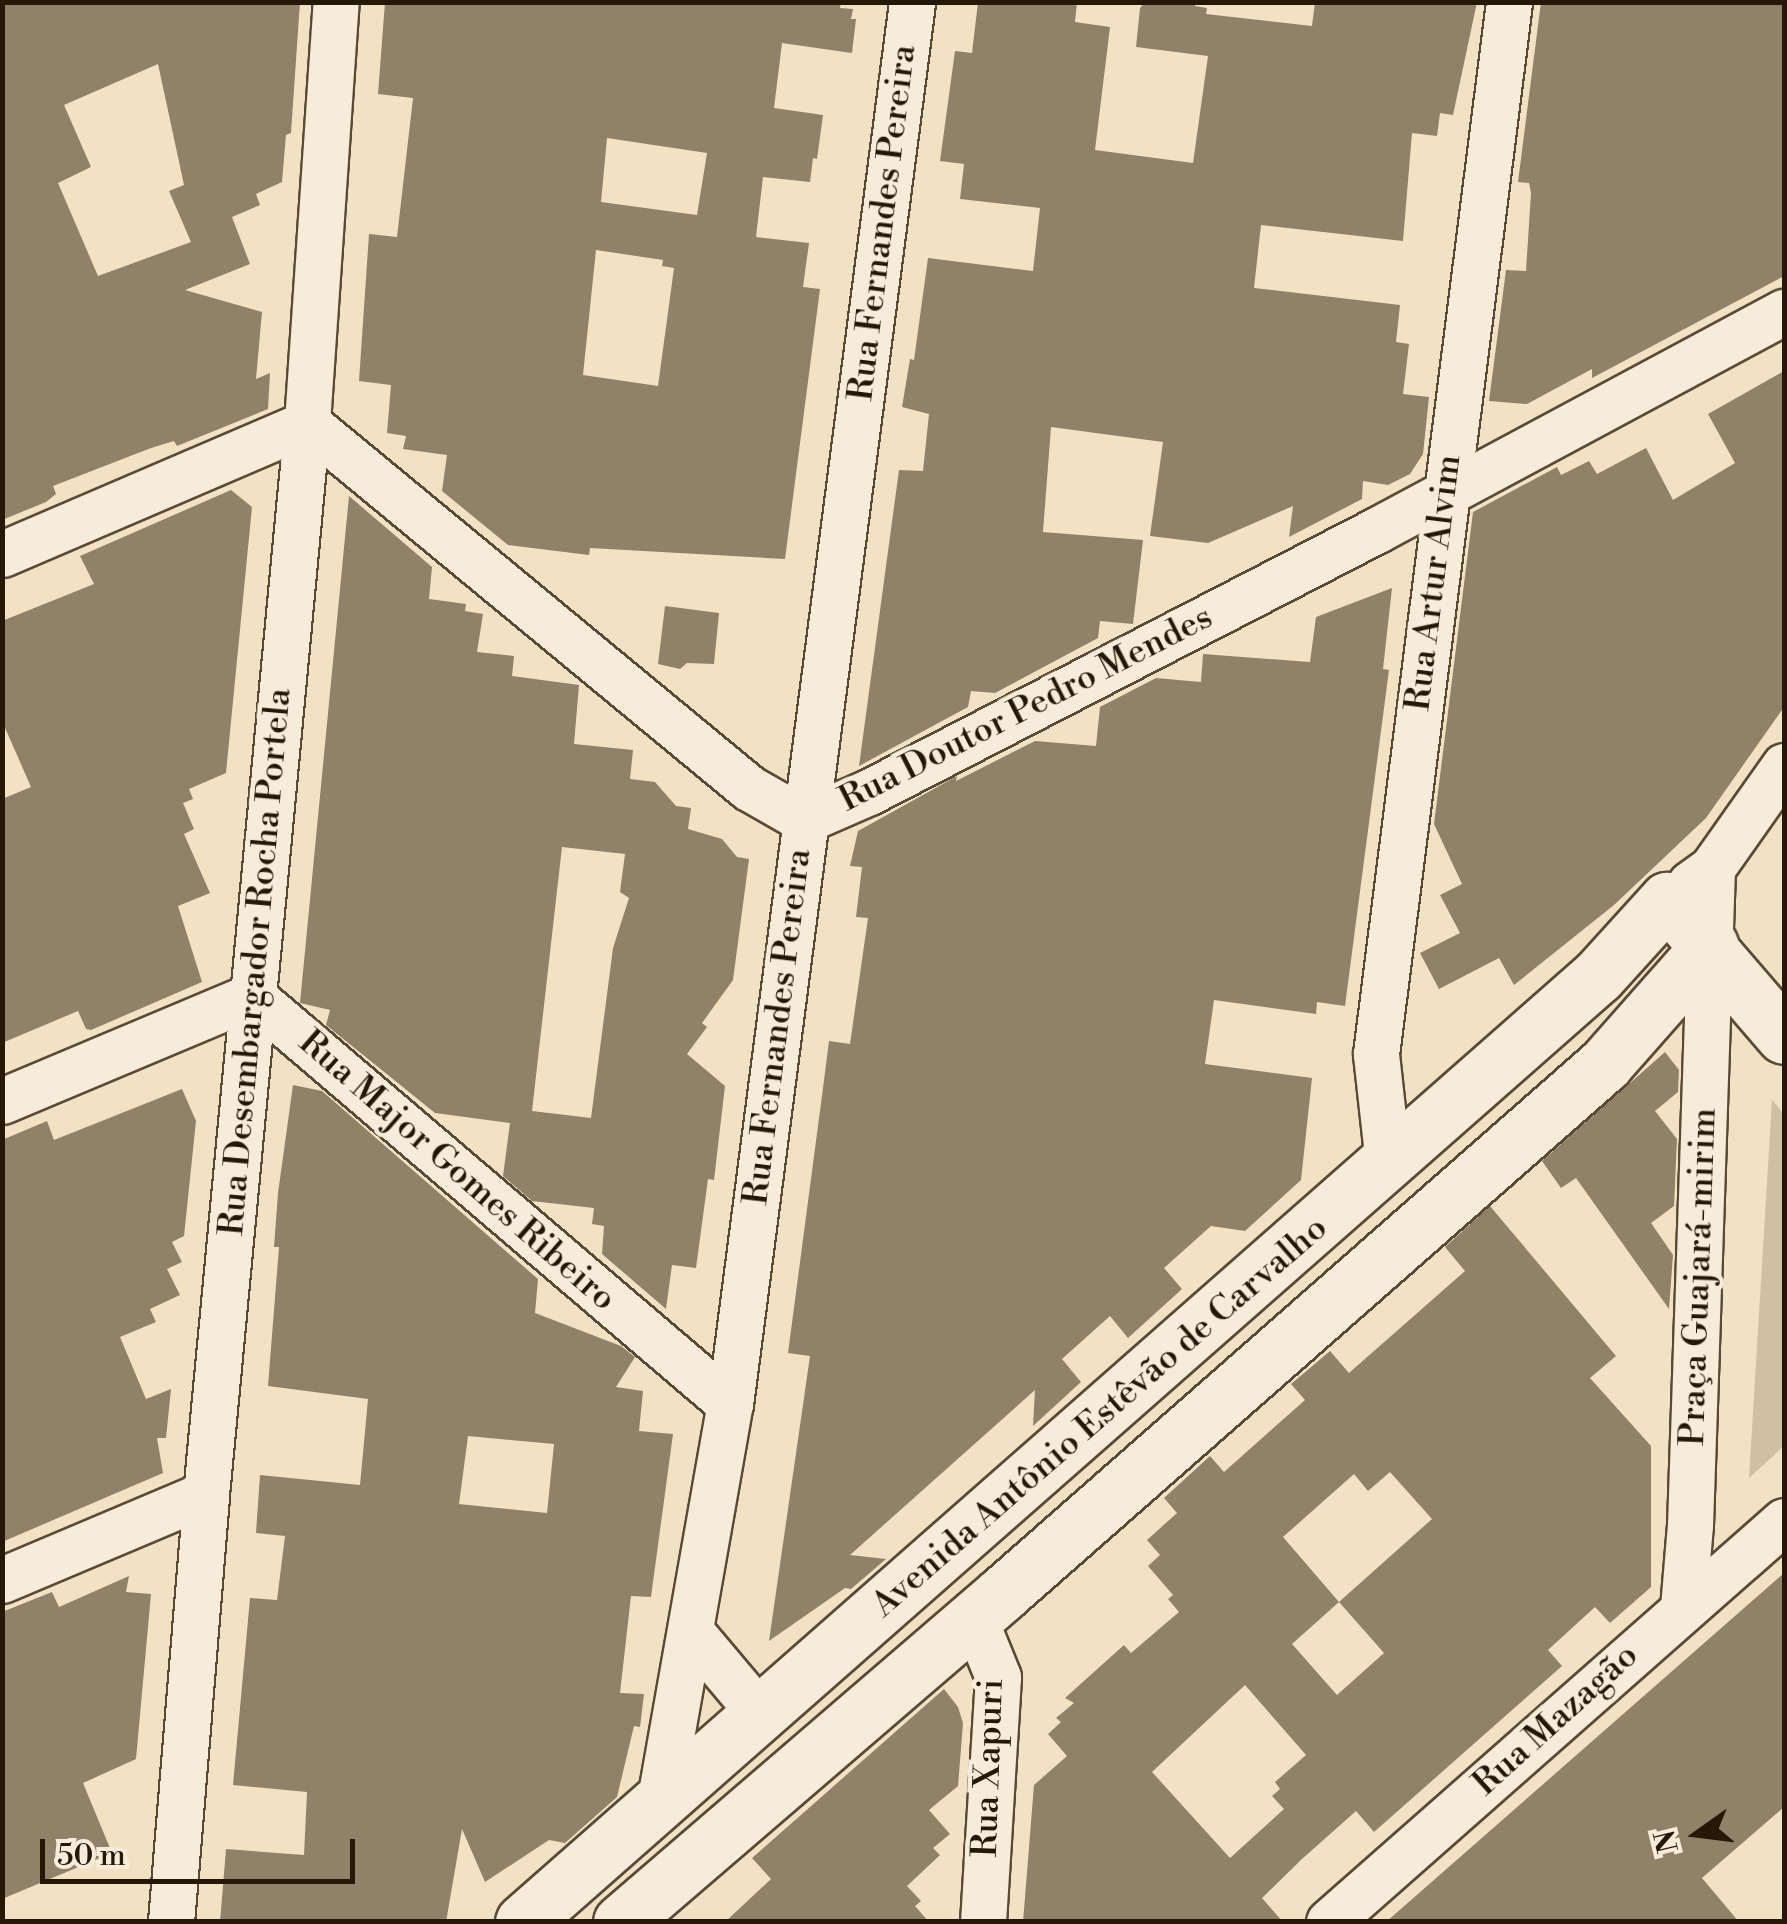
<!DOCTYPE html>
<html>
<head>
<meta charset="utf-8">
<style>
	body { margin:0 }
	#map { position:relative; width:1787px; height:1924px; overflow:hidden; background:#f2e2c4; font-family:"Libre Bodoni",serif }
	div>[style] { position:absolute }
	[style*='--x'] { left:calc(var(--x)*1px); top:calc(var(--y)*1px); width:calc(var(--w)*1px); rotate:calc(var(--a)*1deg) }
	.green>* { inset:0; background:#cfc0a4 }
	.building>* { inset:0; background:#908169 }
	.roads { filter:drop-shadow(2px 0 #594a36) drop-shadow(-2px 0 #594a36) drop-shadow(0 2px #594a36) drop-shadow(0 -2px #594a36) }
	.street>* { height:45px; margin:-22.5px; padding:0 22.5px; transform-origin:22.5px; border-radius:22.5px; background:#f7ecd9 }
	.secondary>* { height:55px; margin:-27.5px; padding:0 27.5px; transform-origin:27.5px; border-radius:27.5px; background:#f7ecd9 }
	span { translate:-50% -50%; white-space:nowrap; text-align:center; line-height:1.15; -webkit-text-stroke:9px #f7ecd9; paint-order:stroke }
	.street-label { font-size:35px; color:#261806 }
	.frame { position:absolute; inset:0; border:5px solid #261806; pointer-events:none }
	.north { position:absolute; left:1647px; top:1784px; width:100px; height:100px; -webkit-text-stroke:8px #f7ecd9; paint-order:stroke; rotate:256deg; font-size:28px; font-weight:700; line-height:40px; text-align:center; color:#261806 }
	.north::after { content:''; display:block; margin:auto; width:35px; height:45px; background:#261806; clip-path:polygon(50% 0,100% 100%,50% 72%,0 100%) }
	.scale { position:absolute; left:40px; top:1839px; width:315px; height:45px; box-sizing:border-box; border:5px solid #261806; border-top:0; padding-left:12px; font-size:30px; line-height:35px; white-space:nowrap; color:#261806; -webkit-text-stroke:8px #f7ecd9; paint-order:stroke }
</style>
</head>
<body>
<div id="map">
	<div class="green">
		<div style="clip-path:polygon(1772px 1100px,1784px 1114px,1784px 1446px,1749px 1478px)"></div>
	</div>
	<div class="building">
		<div style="clip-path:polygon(evenodd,2px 2px,300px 2px,291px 133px,286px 135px,282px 182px,256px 194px,260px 205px,232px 217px,250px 264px,185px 290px,262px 312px,256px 379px,270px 373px,268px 409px,177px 446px,174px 441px,151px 448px,53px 486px,56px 494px,46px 502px,2px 520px,2px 2px,158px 64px,184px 185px,169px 191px,191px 242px,98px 276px,58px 183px,91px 167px,64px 105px,158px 64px)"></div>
		<div style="clip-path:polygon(evenodd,385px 2px,841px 2px,840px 8px,853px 9px,851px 19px,856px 19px,852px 53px,782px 43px,774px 108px,823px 115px,817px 159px,813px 158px,810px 182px,763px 177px,756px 237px,809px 243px,803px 287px,820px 289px,785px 559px,590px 548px,589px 555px,508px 545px,442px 491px,447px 455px,403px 449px,406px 436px,387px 433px,391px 385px,359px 381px,369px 234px,397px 237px,413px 98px,378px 94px,385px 2px,607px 138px,707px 153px,697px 215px,601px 202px,607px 138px,385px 2px,596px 250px,663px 260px,662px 266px,674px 268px,658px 386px,583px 375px,596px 250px)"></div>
		<div style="clip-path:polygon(978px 2px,1077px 2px,1075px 22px,1110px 27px,1095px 150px,1193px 163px,1208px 56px,1136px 47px,1140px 8px,1145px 2px,1196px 2px,1195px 6px,1207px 8px,1206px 14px,1312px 26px,1315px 2px,1477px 2px,1453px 115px,1440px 113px,1437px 136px,1412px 133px,1403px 241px,1261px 225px,1254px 288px,1400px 305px,1396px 342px,1409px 344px,1403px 394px,1429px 397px,1423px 454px,1410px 474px,1388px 485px,1363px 481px,1362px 499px,1289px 537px,1293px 506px,1208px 543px,1150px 536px,1163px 442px,1051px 427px,1043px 532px,1143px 540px,1133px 624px,1100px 621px,1098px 638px,995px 693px,971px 691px,968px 707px,859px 766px,899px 470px,923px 471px,929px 414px,902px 407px,910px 359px,914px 360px,928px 258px,1033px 271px,1040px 208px,960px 199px,964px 164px,940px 161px,955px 51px,972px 53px)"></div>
		<div style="clip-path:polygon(1541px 2px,1784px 2px,1784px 276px,1592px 378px,1592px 369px,1527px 404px,1489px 401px,1506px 270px,1526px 271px,1531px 193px,1529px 183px,1518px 182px)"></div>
		<div style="clip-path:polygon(1784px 371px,1784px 707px,1706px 818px,1614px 905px,1514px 985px,1499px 958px,1439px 989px,1420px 953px,1460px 933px,1440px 895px,1462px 884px,1434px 824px,1473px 512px,1557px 467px,1561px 475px,1589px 461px,1597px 474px,1646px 448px,1673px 500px,1735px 463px,1708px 414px)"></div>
		<div style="clip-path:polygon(231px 490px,252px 507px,226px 773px,189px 789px,193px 799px,183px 803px,194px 829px,184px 834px,210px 893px,178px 906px,202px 982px,91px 1030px,86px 1029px,78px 1011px,2px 1043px,2px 799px,31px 787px,2px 721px,2px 621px,94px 584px,80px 556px)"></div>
		<div style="clip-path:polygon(evenodd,349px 496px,432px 567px,429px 599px,466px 604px,465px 611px,483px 614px,477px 652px,514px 656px,512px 676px,579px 685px,574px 744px,633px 750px,630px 779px,655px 782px,676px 806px,691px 808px,688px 829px,722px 839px,737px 857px,749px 859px,733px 980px,702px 1023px,707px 1027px,687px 1054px,725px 1086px,714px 1180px,708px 1179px,696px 1268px,672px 1265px,666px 1309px,602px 1254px,604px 1226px,592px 1224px,594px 1208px,532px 1201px,503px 1176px,510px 1123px,435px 1113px,326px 1025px,330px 1010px,300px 1003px,349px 496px,562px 847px,625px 854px,620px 892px,629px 898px,613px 948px,591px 1118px,532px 1111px,562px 847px)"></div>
		<div style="clip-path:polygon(1392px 588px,1383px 669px,1389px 670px,1345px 1006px,1317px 1002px,1316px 1014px,1214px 1000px,1205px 1064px,1312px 1078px,1301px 1180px,1245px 1231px,1211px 1226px,1164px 1268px,1182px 1289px,1128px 1338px,1110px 1316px,1062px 1359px,1081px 1382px,1033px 1426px,1035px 1390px,850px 1555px,886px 1559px,851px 1589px,845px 1588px,769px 1641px,810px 1356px,788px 1353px,823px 1088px,829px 1041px,850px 1044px,868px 918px,856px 917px,862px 867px,850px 866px,858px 831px,957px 776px,956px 781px,1035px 741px,1096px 746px,1100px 707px,1156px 678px,1201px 682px,1203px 654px,1310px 662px,1316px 617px)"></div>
		<div style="clip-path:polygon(665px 606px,719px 613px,714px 664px,687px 663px,680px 669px,658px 664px)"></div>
		<div style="clip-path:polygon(1665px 1052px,1679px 1070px,1678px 1092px,1655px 1111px,1677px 1139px,1674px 1206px,1651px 1223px,1673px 1255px,1669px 1309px,1576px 1178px,1561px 1188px,1542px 1161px)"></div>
		<div style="clip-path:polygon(evenodd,293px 1085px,322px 1091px,538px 1279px,535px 1313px,621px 1346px,635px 1357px,616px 1387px,643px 1391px,639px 1431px,673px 1434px,651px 1597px,631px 1596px,620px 1693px,644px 1694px,640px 1727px,634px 1726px,617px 1797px,565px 1843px,549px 1840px,485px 1882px,462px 1829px,446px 1922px,220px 1922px,226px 1849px,304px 1855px,307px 1792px,233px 1785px,250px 1598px,277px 1600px,285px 1536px,256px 1533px,260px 1475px,360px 1485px,368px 1399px,268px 1386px,279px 1247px,274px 1247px,278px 1193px,293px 1085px,468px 1436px,554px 1444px,547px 1513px,459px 1504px,468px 1436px)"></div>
		<div style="clip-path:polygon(182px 1089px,196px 1121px,184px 1236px,172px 1242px,182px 1262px,167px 1269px,180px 1295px,150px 1309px,156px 1322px,120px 1337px,146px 1399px,171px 1389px,166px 1438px,157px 1438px,163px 1473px,2px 1542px,2px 1140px,47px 1121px,54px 1140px)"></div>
		<div style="clip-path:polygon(evenodd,1490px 1206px,1616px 1356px,1590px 1378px,1651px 1446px,1651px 1587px,1610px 1623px,1595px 1607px,1548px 1650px,1562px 1666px,1374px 1832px,1356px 1811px,1302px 1859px,1262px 1898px,1283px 1922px,1023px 1922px,1034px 1785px,1067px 1756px,1048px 1734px,1061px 1722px,1056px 1718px,1074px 1703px,1065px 1698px,1124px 1645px,1131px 1653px,1179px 1612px,1168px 1599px,1173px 1595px,1148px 1566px,1160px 1555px,1147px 1540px,1177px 1513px,1164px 1498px,1210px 1456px,1224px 1472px,1305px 1400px,1291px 1384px,1330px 1351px,1349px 1373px,1465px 1271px,1445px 1247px,1490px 1206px,1390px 1472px,1432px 1519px,1339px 1602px,1283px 1537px,1354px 1474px,1368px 1491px,1390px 1472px,1490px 1206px,1339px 1602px,1384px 1653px,1337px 1695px,1292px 1644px,1339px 1602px,1490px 1206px,1245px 1685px,1306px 1755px,1275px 1782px,1280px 1789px,1272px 1796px,1284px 1809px,1230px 1858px,1152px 1772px,1245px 1685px)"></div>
		<div style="clip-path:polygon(1784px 1573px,1784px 1807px,1702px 1878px,1739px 1922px,1386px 1922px)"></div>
		<div style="clip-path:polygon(129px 1576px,126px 1592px,151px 1594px,136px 1759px,83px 1783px,112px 1853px,2px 1899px,2px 1612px,52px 1592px,59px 1607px)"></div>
		<div style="clip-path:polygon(944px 1689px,958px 1707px,963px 1723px,958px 1786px,929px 1810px,950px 1834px,933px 1848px,940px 1855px,907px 1886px,921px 1901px,915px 1906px,929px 1922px,725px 1922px,771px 1879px,752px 1858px)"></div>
	</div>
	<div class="roads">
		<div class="street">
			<div style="--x:2;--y:554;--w:332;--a:-23.2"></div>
			<div style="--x:307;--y:423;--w:573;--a:39.55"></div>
			<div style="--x:749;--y:788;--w:64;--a:29.7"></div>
			<div style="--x:805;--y:820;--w:70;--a:-23.6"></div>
			<div style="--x:869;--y:792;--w:572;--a:-27.28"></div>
			<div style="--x:1377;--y:530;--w:462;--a:-28.2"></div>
			<div style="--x:1690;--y:884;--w:27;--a:-36"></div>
			<div style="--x:1712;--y:868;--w:125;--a:-54.8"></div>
			<div style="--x:2;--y:1101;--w:271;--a:-22.8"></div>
			<div style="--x:252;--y:996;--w:628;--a:40.48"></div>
			<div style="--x:1388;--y:1163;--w:110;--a:-96.3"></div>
			<div style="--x:1376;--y:1054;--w:1060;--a:-82.79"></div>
			<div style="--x:2;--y:1580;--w:221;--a:-22.9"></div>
			<div style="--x:1683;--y:1608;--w:83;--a:-85.2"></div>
			<div style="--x:1690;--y:1525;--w:657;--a:-88.08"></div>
			<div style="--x:974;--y:1618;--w:64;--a:67.9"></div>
			<div style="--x:998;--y:1677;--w:245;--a:93.5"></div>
			<div style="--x:692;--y:1633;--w:107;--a:49.9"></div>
			<div style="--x:659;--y:1805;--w:407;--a:-80"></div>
			<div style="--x:730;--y:1404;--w:1414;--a:-82.6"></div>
			<div style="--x:171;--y:1922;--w:429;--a:-85.3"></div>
			<div style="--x:206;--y:1494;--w:1076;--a:-84.61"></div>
			<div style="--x:307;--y:423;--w:422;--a:-86.1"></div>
			<div style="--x:1329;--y:1922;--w:606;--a:-41.39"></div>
		</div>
		<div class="secondary">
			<div style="--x:523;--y:1922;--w:1432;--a:-41.35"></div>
			<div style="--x:1598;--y:976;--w:103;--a:-47.8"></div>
			<div style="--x:1667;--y:900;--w:179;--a:49.3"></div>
			<div style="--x:621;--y:1922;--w:503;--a:-40.72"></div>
			<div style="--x:1002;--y:1594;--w:803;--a:-41.31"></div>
			<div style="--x:1605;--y:1064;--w:159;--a:-48.6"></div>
		</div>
	</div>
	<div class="street-label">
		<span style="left:883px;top:223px;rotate:-83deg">Rua Fernandes Pereira</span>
		<span style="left:1434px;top:583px;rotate:-83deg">Rua Artur Alvim</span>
		<span style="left:1026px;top:709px;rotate:-27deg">Rua Doutor Pedro Mendes</span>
		<span style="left:256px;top:962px;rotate:-85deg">Rua Desembargador Rocha Portela</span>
		<span style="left:778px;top:1027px;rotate:-83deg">Rua Fernandes Pereira</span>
		<span style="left:457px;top:1171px;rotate:41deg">Rua Major Gomes Ribeiro</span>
		<span style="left:1699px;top:1277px;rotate:-88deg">Praça Guajará-mirim</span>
		<span style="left:1100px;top:1417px;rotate:-41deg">Avenida Antônio Estêvão de Carvalho</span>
		<span style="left:1556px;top:1720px;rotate:-42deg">Rua Mazagão</span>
		<span style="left:989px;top:1768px;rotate:-88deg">Rua Xapuri</span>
	</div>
	<div class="frame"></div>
	<div class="north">N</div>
	<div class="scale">50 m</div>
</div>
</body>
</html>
